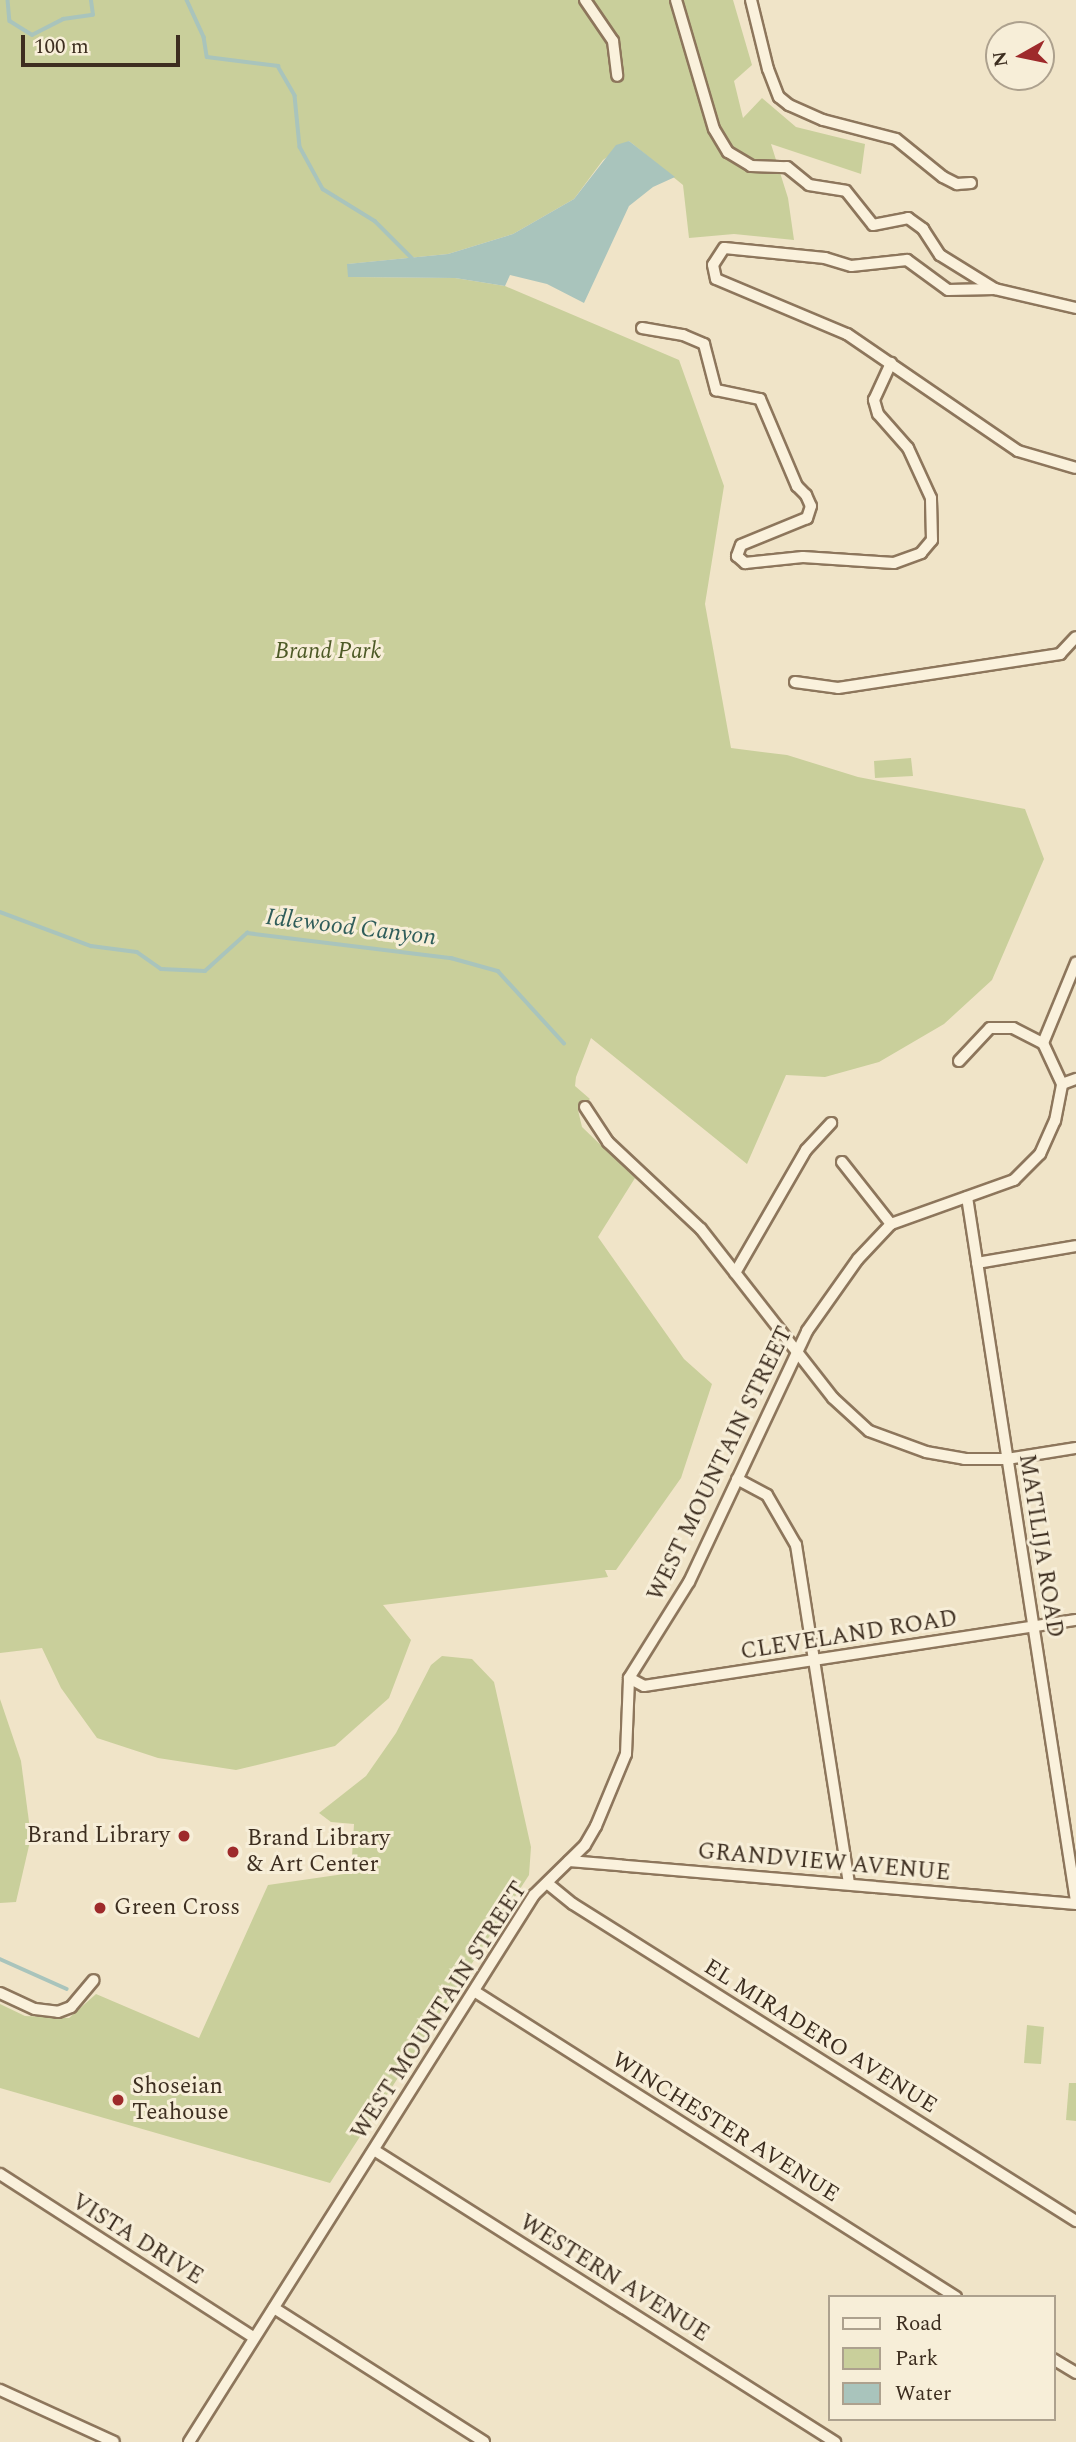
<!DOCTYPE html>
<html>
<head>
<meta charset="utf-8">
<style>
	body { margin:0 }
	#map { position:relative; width:1076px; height:2442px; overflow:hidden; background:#f0e4c8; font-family:Spectral,serif }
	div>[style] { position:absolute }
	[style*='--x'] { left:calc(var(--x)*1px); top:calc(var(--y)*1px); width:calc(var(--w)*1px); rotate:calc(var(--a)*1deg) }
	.green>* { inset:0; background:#c9cf9b }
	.water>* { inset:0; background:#a9c4bc }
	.stream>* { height:3.5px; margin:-1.75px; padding:0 1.75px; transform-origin:1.75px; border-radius:1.75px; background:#a9c4bc }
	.roads { filter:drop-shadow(2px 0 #8d765c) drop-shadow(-2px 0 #8d765c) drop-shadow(0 2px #8d765c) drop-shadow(0 -2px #8d765c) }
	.street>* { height:10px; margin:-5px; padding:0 5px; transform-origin:5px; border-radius:5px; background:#faf1dc }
	.dots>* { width:19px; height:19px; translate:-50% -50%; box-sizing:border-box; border:4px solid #f7eed8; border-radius:50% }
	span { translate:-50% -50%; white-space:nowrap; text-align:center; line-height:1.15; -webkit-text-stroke:6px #f7eed8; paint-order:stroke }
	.park-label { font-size:23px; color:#4d5a26; font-style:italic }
	.street-label { font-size:23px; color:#3d2e20 }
	.poi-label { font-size:23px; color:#3d2e20 }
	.right { translate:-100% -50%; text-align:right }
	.left { translate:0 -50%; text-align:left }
	.water-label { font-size:24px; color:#2f5d5a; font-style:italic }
	.legend { position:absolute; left:828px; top:2295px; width:228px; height:126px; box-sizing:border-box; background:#f7eed8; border:2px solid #ada18e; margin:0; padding:9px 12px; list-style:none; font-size:21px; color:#3d2e20 }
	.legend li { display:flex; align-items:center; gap:14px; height:35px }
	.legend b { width:35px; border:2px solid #ada18e }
	.north { position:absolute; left:985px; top:21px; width:70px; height:70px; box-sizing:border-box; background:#f7eed8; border:2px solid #ada18e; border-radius:50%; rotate:261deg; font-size:19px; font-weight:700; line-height:28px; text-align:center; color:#3d2e20 }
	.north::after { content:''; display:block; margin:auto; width:24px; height:32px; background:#9e2a2b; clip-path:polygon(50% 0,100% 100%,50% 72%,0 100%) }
	.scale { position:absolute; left:21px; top:35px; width:159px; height:32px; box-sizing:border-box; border:4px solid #3d2e20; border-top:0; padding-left:9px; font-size:21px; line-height:24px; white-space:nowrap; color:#3d2e20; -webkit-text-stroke:5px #f7eed8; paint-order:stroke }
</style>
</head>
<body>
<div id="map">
	<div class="green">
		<div style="clip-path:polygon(0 0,733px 0,752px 65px,734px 81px,743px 118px,762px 98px,796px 127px,865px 144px,861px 174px,771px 144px,788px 198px,794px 240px,734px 234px,689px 238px,683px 185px,629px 141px,603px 160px,574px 199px,513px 234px,448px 254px,348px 264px,348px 277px,455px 278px,505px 286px,679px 360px,724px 486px,705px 604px,731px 748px,787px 755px,858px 777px,1025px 809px,1044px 859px,992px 980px,944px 1024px,879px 1062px,825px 1077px,786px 1075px,747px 1164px,591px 1038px,576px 1077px,575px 1086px,590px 1099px,578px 1110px,582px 1127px,635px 1178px,598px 1237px,684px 1359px,712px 1384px,681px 1478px,616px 1570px,605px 1570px,608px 1577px,383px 1605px,411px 1640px,389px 1698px,335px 1746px,236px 1770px,158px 1758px,97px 1738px,61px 1688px,42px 1648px,0 1653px)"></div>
		<div style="clip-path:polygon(911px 758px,913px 776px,875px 778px,874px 761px)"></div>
		<div style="clip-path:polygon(442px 1656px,472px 1659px,494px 1682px,531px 1847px,529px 1875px,330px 2183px,0 2088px,0 2004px,25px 2016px,69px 2018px,96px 1994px,199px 2038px,268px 1885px,351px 1873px,354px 1824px,331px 1822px,319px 1813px,366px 1776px,396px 1733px,431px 1665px)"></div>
		<div style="clip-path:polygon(0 1699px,21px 1761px,31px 1837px,16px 1902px,0 1903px)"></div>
		<div style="clip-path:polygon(1027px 2025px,1044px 2027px,1041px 2064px,1024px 2063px)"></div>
		<div style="clip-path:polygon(1069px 2083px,1076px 2083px,1076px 2121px,1066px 2120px)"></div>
	</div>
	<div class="water">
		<div style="clip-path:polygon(629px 141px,675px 177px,653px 187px,629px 206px,584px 303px,547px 284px,510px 275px,505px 286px,455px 278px,348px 277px,347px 264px,448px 254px,513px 234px,574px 199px,616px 145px)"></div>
	</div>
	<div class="stream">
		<div style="--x:8;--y:0;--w:21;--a:85"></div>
		<div style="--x:10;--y:21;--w:26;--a:32"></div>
		<div style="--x:32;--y:35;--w:35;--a:-27"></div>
		<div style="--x:63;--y:19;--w:30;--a:-8"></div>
		<div style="--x:93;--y:15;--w:15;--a:-98"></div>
		<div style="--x:187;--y:0;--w:41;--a:65.3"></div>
		<div style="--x:204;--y:37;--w:20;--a:81"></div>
		<div style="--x:207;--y:57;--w:72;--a:7.2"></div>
		<div style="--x:278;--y:66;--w:34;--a:60"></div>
		<div style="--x:295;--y:96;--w:51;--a:84.4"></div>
		<div style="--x:300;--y:147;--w:48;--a:61.3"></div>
		<div style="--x:323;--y:189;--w:61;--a:31.6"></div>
		<div style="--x:375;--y:221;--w:52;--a:45"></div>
		<div style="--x:0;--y:912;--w:97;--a:20.5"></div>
		<div style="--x:91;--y:946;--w:46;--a:7.4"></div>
		<div style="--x:137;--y:952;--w:29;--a:35"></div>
		<div style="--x:161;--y:969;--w:44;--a:2.6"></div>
		<div style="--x:205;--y:971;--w:57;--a:-42.1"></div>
		<div style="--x:247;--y:933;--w:206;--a:7"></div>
		<div style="--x:451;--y:958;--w:49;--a:15.5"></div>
		<div style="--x:498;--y:971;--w:98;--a:47.5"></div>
		<div style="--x:0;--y:1959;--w:73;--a:24.1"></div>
	</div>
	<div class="roads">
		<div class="street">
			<div style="--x:585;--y:0;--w:50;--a:55.7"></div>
			<div style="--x:613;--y:41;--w:35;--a:83"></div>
			<div style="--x:676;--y:0;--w:134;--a:73.6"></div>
			<div style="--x:714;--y:129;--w:27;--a:59"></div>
			<div style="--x:728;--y:152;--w:27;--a:31"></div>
			<div style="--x:751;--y:166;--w:36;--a:2"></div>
			<div style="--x:787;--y:167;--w:28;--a:39"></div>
			<div style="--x:809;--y:185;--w:37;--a:9"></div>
			<div style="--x:846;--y:191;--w:43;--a:51.5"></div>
			<div style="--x:873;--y:225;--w:36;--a:-11"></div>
			<div style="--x:908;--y:218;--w:19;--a:36"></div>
			<div style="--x:923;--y:229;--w:31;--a:57"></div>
			<div style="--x:940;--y:255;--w:65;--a:31.7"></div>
			<div style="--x:751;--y:0;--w:71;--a:76.2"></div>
			<div style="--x:768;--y:69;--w:30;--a:69"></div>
			<div style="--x:779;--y:97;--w:13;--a:39"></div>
			<div style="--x:789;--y:105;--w:37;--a:24"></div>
			<div style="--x:823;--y:120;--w:75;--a:14.6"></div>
			<div style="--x:896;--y:139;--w:60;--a:39"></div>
			<div style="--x:943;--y:177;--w:16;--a:27"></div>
			<div style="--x:957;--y:184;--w:14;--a:-4"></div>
			<div style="--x:1076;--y:308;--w:83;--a:-166.8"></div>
			<div style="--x:995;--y:289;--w:47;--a:178.8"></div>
			<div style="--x:948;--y:290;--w:51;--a:-143.8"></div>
			<div style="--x:907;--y:260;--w:56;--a:173.9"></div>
			<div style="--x:851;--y:266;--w:27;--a:-163"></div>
			<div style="--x:825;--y:258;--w:101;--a:-174.3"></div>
			<div style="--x:724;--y:248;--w:20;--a:123"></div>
			<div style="--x:713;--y:265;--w:14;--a:78"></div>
			<div style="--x:716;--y:279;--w:142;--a:22.8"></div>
			<div style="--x:847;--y:334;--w:207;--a:34.4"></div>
			<div style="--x:1018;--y:451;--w:60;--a:16.3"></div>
			<div style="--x:642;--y:328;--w:42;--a:9.7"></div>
			<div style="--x:683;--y:335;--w:23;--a:23"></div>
			<div style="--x:704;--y:344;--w:48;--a:75.4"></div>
			<div style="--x:716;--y:390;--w:45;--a:11.6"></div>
			<div style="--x:760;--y:399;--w:95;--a:67"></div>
			<div style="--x:797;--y:486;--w:13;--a:45"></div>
			<div style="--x:806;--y:495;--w:12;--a:66"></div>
			<div style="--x:811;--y:506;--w:13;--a:108"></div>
			<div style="--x:807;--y:518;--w:71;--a:157.8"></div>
			<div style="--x:741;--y:545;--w:12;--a:110"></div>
			<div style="--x:737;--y:556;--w:11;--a:41"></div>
			<div style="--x:745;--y:563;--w:58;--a:-5.9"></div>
			<div style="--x:803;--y:557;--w:91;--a:3.8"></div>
			<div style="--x:894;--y:563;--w:29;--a:-20"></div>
			<div style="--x:921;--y:553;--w:17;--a:-50"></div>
			<div style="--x:932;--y:540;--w:42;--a:-91.4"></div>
			<div style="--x:931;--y:498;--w:55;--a:-114.7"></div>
			<div style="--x:908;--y:448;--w:45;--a:-131.4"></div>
			<div style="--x:878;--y:414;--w:15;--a:-106"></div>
			<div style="--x:874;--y:400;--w:41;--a:-65.3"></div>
			<div style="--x:795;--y:682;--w:43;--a:7.9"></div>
			<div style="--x:838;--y:688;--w:225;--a:-8.7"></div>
			<div style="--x:1060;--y:654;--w:23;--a:-47"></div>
			<div style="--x:959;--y:1061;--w:45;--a:-46.8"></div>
			<div style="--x:990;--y:1028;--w:23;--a:0"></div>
			<div style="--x:1013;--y:1028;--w:34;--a:27"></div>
			<div style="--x:1062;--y:1084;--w:15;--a:-20"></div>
			<div style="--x:585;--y:1107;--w:42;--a:56.7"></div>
			<div style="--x:608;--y:1142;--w:127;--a:43.1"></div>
			<div style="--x:701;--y:1229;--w:214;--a:52"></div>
			<div style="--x:833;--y:1398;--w:49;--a:42.5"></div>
			<div style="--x:869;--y:1431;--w:61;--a:20.2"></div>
			<div style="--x:926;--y:1452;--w:39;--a:10"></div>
			<div style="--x:964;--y:1459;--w:43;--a:0"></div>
			<div style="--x:1007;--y:1459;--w:70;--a:-9.1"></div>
			<div style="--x:842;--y:1162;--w:79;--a:51.7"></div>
			<div style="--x:967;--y:1197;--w:712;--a:81.2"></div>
			<div style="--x:977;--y:1263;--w:100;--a:-9.7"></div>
			<div style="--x:735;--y:1273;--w:142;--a:-60"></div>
			<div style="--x:806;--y:1150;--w:37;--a:-47"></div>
			<div style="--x:737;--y:1479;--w:34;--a:28"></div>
			<div style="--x:767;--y:1495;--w:58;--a:59.9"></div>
			<div style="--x:796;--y:1545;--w:343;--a:81.1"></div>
			<div style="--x:629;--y:1678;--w:17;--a:28"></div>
			<div style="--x:644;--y:1686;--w:437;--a:-8.7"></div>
			<div style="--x:569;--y:1861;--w:509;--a:4.85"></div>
			<div style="--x:547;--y:1883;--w:33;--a:39"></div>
			<div style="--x:573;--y:1904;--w:595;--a:32.22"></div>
			<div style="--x:474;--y:1991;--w:571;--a:32.41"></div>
			<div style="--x:0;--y:1993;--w:38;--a:25"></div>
			<div style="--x:35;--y:2009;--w:23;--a:7"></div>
			<div style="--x:58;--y:2012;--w:14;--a:-21"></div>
			<div style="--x:71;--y:2007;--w:35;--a:-50"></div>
			<div style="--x:374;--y:2150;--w:546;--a:32.35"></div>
			<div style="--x:0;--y:2174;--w:302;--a:32.8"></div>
			<div style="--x:274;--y:2308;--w:249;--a:32.5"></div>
			<div style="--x:1053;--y:2359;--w:27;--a:31"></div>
			<div style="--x:0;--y:2390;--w:125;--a:24.5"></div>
			<div style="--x:189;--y:2442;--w:647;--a:-57.76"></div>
			<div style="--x:534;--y:1895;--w:71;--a:-44.4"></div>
			<div style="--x:585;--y:1845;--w:22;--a:-60"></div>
			<div style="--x:596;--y:1826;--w:78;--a:-67.4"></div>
			<div style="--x:626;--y:1754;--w:76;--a:-87.7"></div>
			<div style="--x:629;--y:1678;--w:113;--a:-58"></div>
			<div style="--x:689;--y:1582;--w:277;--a:-64.8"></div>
			<div style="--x:807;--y:1331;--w:88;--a:-54.7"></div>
			<div style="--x:858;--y:1259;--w:48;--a:-46.7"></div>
			<div style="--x:891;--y:1224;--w:131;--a:-19.7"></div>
			<div style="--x:1014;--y:1180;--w:37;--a:-45"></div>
			<div style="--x:1040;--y:1154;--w:36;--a:-66"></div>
			<div style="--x:1055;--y:1121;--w:38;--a:-79"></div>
			<div style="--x:1062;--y:1084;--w:45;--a:-114.9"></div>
			<div style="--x:1043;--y:1043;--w:87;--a:-67.6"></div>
		</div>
	</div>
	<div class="dots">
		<div style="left:184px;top:1836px;background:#9e2a2b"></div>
		<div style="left:233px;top:1852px;background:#9e2a2b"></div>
		<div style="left:100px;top:1908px;background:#9e2a2b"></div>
		<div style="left:118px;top:2100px;background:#9e2a2b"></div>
	</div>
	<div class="park-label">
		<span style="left:328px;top:652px">Brand Park</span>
	</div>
	<div class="street-label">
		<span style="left:721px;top:1464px;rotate:-64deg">WEST MOUNTAIN STREET</span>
		<span style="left:1040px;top:1546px;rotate:81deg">MATILIJA ROAD</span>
		<span style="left:849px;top:1636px;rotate:-9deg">CLEVELAND ROAD</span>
		<span style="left:824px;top:1863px;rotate:5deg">GRANDVIEW AVENUE</span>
		<span style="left:440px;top:2011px;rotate:-57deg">WEST MOUNTAIN STREET</span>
		<span style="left:820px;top:2037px;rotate:32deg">EL MIRADERO AVENUE</span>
		<span style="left:725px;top:2128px;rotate:32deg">WINCHESTER AVENUE</span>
		<span style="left:137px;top:2240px;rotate:32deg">VISTA DRIVE</span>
		<span style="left:614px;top:2279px;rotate:32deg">WESTERN AVENUE</span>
	</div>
	<div class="poi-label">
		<span class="right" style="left:170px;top:1836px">Brand Library</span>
		<span class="left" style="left:247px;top:1852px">Brand Library<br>&amp; Art Center</span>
		<span class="left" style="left:114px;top:1908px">Green Cross</span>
		<span class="left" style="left:132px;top:2100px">Shoseian<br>Teahouse</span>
	</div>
	<div class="water-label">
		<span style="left:351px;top:928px;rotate:7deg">Idlewood Canyon</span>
	</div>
	<ul class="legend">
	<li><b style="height:9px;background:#faf1dc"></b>Road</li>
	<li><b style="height:19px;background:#c9cf9b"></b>Park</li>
	<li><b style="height:19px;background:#a9c4bc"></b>Water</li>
	</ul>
	<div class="north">N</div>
	<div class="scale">100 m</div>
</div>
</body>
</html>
